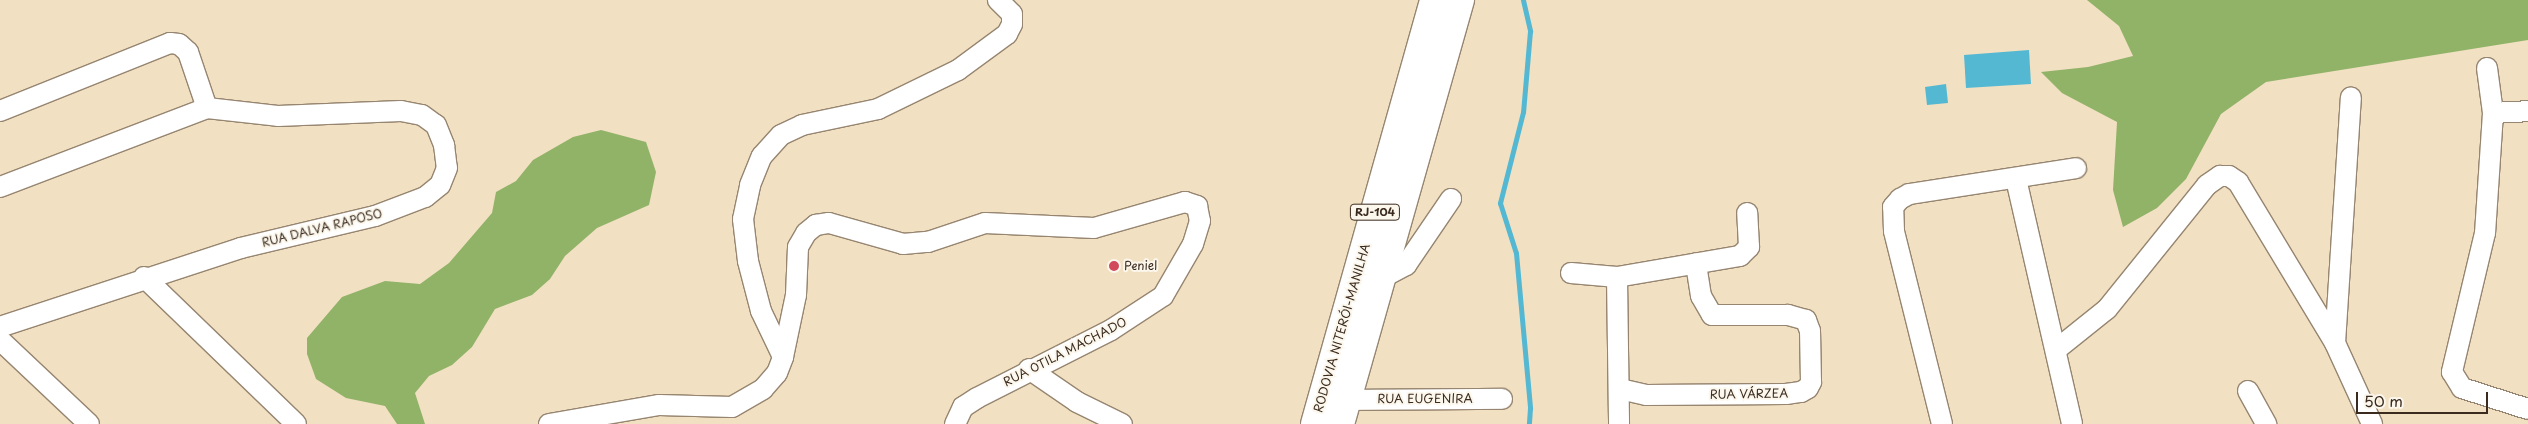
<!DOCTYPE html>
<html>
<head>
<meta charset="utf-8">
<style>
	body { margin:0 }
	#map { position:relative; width:2528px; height:424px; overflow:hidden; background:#f2e0c2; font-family:"Playpen Sans",sans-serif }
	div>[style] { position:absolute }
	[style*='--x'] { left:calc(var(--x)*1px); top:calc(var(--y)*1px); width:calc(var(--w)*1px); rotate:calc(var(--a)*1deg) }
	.forest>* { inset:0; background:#90b368 }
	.water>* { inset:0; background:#54b8d3 }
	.stream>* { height:5px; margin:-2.5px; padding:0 2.5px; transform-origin:2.5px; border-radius:2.5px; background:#54b8d3 }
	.roads { filter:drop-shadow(1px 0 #968570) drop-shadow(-1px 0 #968570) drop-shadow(0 1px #968570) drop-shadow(0 -1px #968570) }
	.minor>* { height:20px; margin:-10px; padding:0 10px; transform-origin:10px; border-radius:10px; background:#fff }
	.trunk>* { height:28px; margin:-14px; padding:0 14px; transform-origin:14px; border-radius:14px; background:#fff }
	.dots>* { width:14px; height:14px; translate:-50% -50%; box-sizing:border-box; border:2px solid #fbf7ec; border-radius:50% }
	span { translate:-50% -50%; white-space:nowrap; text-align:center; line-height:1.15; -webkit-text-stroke:4px #fbf7ec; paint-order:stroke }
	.shield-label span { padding:1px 4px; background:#fbf7ec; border:1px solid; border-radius:4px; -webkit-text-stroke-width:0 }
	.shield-label { font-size:11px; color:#3b2a1e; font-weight:700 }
	.street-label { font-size:12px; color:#3b2a1e }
	.poi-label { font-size:12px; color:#3b2a1e }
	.left { translate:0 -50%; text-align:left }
	.scale { position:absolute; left:2356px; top:392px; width:132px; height:22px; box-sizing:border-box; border:2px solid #3b2a1e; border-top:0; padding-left:6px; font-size:15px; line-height:18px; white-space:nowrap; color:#3b2a1e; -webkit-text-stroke:4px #fbf7ec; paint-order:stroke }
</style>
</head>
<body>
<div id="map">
	<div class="forest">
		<div style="clip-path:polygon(2087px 0,2528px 0,2528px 40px,2266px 82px,2221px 114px,2186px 179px,2157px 208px,2123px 227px,2113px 190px,2117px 122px,2062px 93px,2041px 72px,2088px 67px,2133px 56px,2119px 26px)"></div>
		<div style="clip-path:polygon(601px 130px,646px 142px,656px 172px,649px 205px,597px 228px,565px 256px,550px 279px,532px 295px,495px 309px,472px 347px,452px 365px,429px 376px,415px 393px,425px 424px,397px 424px,385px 406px,346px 398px,316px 379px,307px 354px,307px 338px,342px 297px,385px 281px,420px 284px,449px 263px,492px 213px,496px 192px,516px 181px,533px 160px,573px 137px)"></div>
	</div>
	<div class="water">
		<div style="clip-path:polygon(2029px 50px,2031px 84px,1966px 88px,1964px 55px)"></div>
		<div style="clip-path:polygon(1946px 84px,1948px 103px,1927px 105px,1925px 87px)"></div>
	</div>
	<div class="stream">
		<div style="--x:1523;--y:0;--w:32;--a:77"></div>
		<div style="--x:1530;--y:31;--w:81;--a:94.9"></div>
		<div style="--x:1523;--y:112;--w:94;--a:104.2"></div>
		<div style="--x:1500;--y:203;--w:52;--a:72.3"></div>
		<div style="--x:1516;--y:253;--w:156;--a:84.8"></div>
		<div style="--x:1530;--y:408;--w:16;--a:94"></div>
	</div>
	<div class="roads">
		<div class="minor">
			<div style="--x:2487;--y:68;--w:45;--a:82.4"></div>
			<div style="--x:2493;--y:113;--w:120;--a:93.8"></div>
			<div style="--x:2485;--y:233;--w:143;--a:103.4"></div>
			<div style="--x:2452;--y:372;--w:19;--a:58"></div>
			<div style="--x:2462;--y:388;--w:69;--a:17.7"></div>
			<div style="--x:0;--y:111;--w:183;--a:-21.8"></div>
			<div style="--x:170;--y:43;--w:9;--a:6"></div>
			<div style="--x:179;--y:44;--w:12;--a:42"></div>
			<div style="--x:188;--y:52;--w:59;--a:71.3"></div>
			<div style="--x:2493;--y:113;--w:35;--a:-3"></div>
			<div style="--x:2016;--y:179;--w:251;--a:77.1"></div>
			<div style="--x:0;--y:187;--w:222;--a:-20.9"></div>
			<div style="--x:207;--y:108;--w:71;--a:6.4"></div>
			<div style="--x:278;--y:116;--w:123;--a:-2.3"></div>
			<div style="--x:401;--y:111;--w:21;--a:11"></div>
			<div style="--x:422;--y:115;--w:17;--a:36"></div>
			<div style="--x:436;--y:125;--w:22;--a:68"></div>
			<div style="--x:444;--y:145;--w:23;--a:83"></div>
			<div style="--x:447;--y:168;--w:18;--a:112"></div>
			<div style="--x:440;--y:185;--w:19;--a:141"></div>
			<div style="--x:425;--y:197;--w:53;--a:159.2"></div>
			<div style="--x:375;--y:216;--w:138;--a:166.6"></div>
			<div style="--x:241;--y:248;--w:254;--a:161.9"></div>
			<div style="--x:1571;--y:273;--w:46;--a:5"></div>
			<div style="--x:1617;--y:277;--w:125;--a:-9.7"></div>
			<div style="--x:1740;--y:256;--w:13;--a:-45"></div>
			<div style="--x:1749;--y:247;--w:34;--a:-93"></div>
			<div style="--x:144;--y:277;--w:211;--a:44"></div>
			<div style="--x:1617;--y:277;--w:147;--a:89.2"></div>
			<div style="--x:1378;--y:280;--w:32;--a:-28"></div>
			<div style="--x:1406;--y:265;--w:80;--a:-55.7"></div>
			<div style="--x:0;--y:340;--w:122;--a:43.3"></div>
			<div style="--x:2335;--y:343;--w:246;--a:-86.3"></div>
			<div style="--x:2057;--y:349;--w:64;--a:-38.7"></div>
			<div style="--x:2107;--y:309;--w:159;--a:-51.1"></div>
			<div style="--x:2207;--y:185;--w:16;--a:-35"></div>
			<div style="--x:2220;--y:176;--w:9;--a:0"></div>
			<div style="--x:2229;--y:176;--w:11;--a:34"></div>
			<div style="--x:2238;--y:182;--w:188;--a:58.9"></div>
			<div style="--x:2335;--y:343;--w:89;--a:65.4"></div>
			<div style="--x:783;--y:357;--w:51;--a:-115.6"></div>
			<div style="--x:761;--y:311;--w:52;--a:-104.6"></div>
			<div style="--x:748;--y:261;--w:42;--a:-96.8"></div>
			<div style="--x:743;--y:219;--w:35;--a:-78"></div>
			<div style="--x:750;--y:185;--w:31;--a:-68"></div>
			<div style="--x:762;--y:156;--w:28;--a:-48"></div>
			<div style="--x:781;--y:135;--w:23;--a:-25"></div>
			<div style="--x:802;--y:125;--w:78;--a:-11.9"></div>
			<div style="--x:878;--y:109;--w:89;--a:-26"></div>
			<div style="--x:958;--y:70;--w:61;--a:-36.3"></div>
			<div style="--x:1007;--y:34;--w:11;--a:-63"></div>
			<div style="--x:1012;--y:24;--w:10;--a:-90"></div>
			<div style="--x:1012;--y:14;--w:20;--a:-135"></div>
			<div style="--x:1029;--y:369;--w:58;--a:34.5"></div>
			<div style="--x:1077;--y:402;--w:50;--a:26.1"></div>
			<div style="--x:1620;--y:389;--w:27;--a:13"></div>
			<div style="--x:1646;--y:395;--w:140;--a:-0.4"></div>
			<div style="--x:1786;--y:394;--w:15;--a:-8"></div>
			<div style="--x:1801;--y:392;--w:8;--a:-30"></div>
			<div style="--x:1808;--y:388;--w:7;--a:-63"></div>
			<div style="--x:1811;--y:382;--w:51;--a:-91.1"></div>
			<div style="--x:1810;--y:331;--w:12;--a:-110"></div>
			<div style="--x:1806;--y:320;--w:19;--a:-164"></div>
			<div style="--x:1788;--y:315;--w:76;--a:180"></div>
			<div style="--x:1712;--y:315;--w:22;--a:-120"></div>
			<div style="--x:1701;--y:296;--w:33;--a:-99"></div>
			<div style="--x:2248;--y:391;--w:38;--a:61"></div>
			<div style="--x:1348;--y:400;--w:154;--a:-0.4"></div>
			<div style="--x:549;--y:424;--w:112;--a:-9.8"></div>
			<div style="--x:659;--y:405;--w:73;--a:1.6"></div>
			<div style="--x:732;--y:407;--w:36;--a:-30"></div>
			<div style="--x:763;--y:389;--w:21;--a:-49"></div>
			<div style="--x:777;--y:373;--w:17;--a:-69"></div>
			<div style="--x:783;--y:357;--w:63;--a:-78.2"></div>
			<div style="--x:796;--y:295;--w:48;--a:-87.6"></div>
			<div style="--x:798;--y:247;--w:16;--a:-60"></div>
			<div style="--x:806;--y:233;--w:13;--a:-39"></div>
			<div style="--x:816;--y:225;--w:13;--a:-9"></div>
			<div style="--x:829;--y:223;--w:77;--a:15.8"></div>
			<div style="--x:903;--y:244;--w:25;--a:-5"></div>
			<div style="--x:928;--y:242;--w:60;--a:-18.4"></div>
			<div style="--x:985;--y:223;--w:109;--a:2.6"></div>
			<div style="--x:1094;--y:228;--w:95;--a:-15.9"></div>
			<div style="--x:1185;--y:202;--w:13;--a:18"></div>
			<div style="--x:1197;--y:206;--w:15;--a:79"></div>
			<div style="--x:1200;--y:221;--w:24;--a:107"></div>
			<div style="--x:1193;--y:244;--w:60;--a:120"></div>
			<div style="--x:1163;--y:296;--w:62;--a:146.8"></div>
			<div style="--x:1111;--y:330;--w:150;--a:153.1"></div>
			<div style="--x:977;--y:398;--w:17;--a:147"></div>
			<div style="--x:963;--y:407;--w:19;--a:115"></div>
			<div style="--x:1942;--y:424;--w:199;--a:-104"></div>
			<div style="--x:1894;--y:231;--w:24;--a:-92"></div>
			<div style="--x:1893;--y:207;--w:11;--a:-49"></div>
			<div style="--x:1900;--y:199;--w:10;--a:-29"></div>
			<div style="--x:1909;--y:194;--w:169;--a:-8.8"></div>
		</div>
		<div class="trunk">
			<div style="--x:1315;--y:424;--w:440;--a:-74.3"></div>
			<div style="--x:1340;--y:424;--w:441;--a:-74.2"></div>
		</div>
	</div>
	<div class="dots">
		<div style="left:1114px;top:266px;background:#d1495b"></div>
	</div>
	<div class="shield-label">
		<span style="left:1375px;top:212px">RJ-104</span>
	</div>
	<div class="street-label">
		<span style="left:322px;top:228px;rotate:-14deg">RUA DALVA RAPOSO</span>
		<span style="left:1342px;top:328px;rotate:-74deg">RODOVIA NITERÓI-MANILHA</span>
		<span style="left:1065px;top:352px;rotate:-27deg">RUA OTILA MACHADO</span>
		<span style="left:1749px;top:394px;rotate:-1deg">RUA VÁRZEA</span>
		<span style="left:1425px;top:399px">RUA EUGENIRA</span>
	</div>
	<div class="poi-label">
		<span class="left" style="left:1124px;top:266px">Peniel</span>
	</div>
	<div class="scale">50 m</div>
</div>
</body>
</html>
